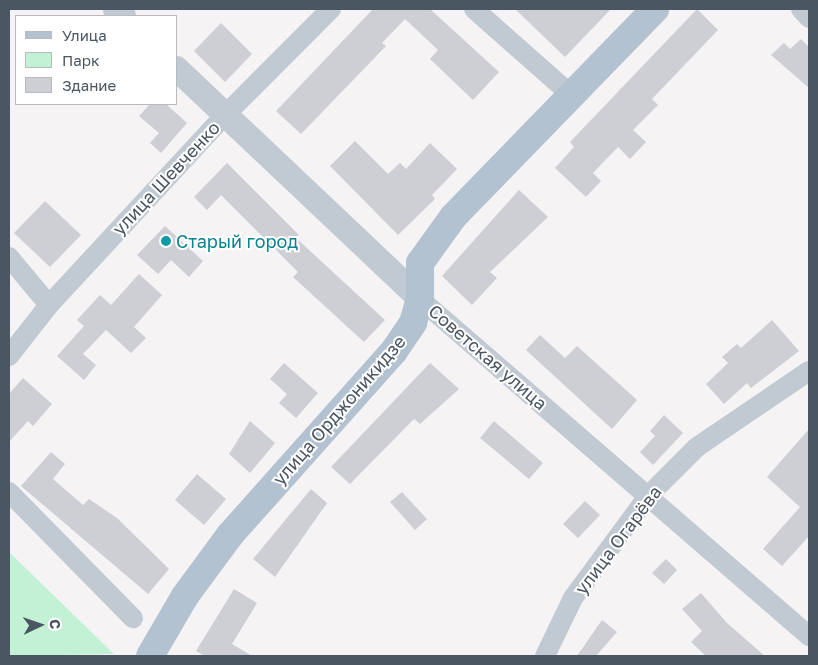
<!DOCTYPE html>
<html>
<head>
<meta charset="utf-8">
<style>
	body { margin:0 }
	#map { position:relative; width:818px; height:665px; overflow:hidden; background:#f5f3f3; font-family:"Golos Text",sans-serif }
	div>[style] { position:absolute }
	[style*='--x'] { left:calc(var(--x)*1px); top:calc(var(--y)*1px); width:calc(var(--w)*1px); rotate:calc(var(--a)*1deg) }
	.green>* { inset:0; background:#c3f1d5 }
	.building>* { inset:0; background:#cdcfd5 }
	.minor>* { height:20px; margin:-10px; padding:0 10px; transform-origin:10px; border-radius:10px; background:#c1cad2 }
	.tertiary>* { height:25px; margin:-12.5px; padding:0 12.5px; transform-origin:12.5px; border-radius:12.5px; background:#c1cad2 }
	.primary>* { height:28px; margin:-14px; padding:0 14px; transform-origin:14px; border-radius:14px; background:#b3c2d1 }
	.dots>* { width:14px; height:14px; translate:-50% -50%; box-sizing:border-box; border:2px solid #fff; border-radius:50% }
	span { translate:-50% -50%; white-space:nowrap; text-align:center; line-height:1.15; -webkit-text-stroke:4px #fff; paint-order:stroke }
	.street-label { font-size:18px; color:#4a5661 }
	.culture-label { font-size:18px; color:#0d838f }
	.left { translate:0 -50%; text-align:left }
	.frame { position:absolute; inset:0; border:10px solid #4a5661; pointer-events:none }
	.legend { position:absolute; left:15px; top:15px; width:162px; height:90px; box-sizing:border-box; background:#fff; border:1px solid #b7bbc0; margin:0; padding:6px 9px; list-style:none; font-size:15px; color:#4a5661 }
	.legend li { display:flex; align-items:center; gap:10px; height:25px }
	.legend b { width:25px; border:1px solid #b7bbc0 }
	.north { position:absolute; left:15px; top:600px; width:50px; height:50px; -webkit-text-stroke:4px #fff; paint-order:stroke; rotate:87deg; font-size:14px; font-weight:700; line-height:20px; text-align:center; color:#4a5661 }
	.north::after { content:''; display:block; margin:auto; width:18px; height:22px; background:#4a5661; clip-path:polygon(50% 0,100% 100%,50% 72%,0 100%) }
</style>
</head>
<body>
<div id="map">
	<div class="green">
		<div style="clip-path:polygon(9px 552px,114px 654px,9px 656px)"></div>
	</div>
	<div class="building">
		<div style="clip-path:polygon(373px 9px,430px 9px,499px 72px,473px 100px,430px 59px,438px 50px,405px 19px,382px 43px,386px 46px,301px 134px,276px 111px)"></div>
		<div style="clip-path:polygon(515px 9px,611px 9px,565px 57px)"></div>
		<div style="clip-path:polygon(697px 9px,718px 30px,652px 99px,658px 105px,633px 130px,646px 142px,630px 159px,618px 147px,593px 173px,601px 181px,586px 197px,555px 168px,574px 147px,570px 142px)"></div>
		<div style="clip-path:polygon(221px 23px,252px 54px,225px 82px,194px 51px)"></div>
		<div style="clip-path:polygon(801px 39px,809px 47px,809px 88px,771px 55px,784px 43px,790px 49px)"></div>
		<div style="clip-path:polygon(150px 104px,166px 104px,187px 123px,161px 153px,150px 143px,159px 133px,139px 116px)"></div>
		<div style="clip-path:polygon(355px 141px,388px 174px,400px 163px,406px 169px,430px 143px,457px 169px,432px 195px,435px 199px,398px 235px,330px 166px)"></div>
		<div style="clip-path:polygon(227px 163px,299px 235px,296px 238px,385px 320px,364px 342px,293px 277px,298px 272px,221px 195px,207px 210px,194px 197px)"></div>
		<div style="clip-path:polygon(519px 190px,548px 217px,490px 272px,497px 278px,472px 305px,442px 276px)"></div>
		<div style="clip-path:polygon(45px 201px,81px 235px,50px 267px,14px 233px)"></div>
		<div style="clip-path:polygon(165px 226px,203px 261px,189px 277px,171px 260px,158px 274px,137px 255px)"></div>
		<div style="clip-path:polygon(139px 274px,162px 295px,134px 327px,146px 338px,131px 353px,106px 330px,83px 354px,96px 365px,84px 380px,57px 356px,84px 326px,77px 320px,100px 295px,111px 305px)"></div>
		<div style="clip-path:polygon(772px 320px,799px 351px,751px 388px,747px 383px,724px 404px,706px 384px,728px 363px,722px 357px,737px 344px,741px 348px)"></div>
		<div style="clip-path:polygon(540px 335px,565px 358px,577px 346px,637px 400px,612px 429px,526px 350px)"></div>
		<div style="clip-path:polygon(284px 363px,318px 393px,296px 418px,279px 403px,287px 394px,270px 379px)"></div>
		<div style="clip-path:polygon(430px 363px,459px 389px,420px 424px,414px 419px,350px 484px,331px 467px)"></div>
		<div style="clip-path:polygon(23px 378px,52px 404px,33px 426px,28px 421px,9px 442px,9px 394px)"></div>
		<div style="clip-path:polygon(664px 415px,683px 433px,653px 465px,640px 452px,655px 436px,650px 431px)"></div>
		<div style="clip-path:polygon(250px 421px,275px 443px,250px 473px,229px 454px)"></div>
		<div style="clip-path:polygon(494px 421px,543px 463px,529px 479px,480px 438px)"></div>
		<div style="clip-path:polygon(809px 429px,809px 536px,782px 566px,763px 549px,800px 507px,767px 477px)"></div>
		<div style="clip-path:polygon(51px 452px,65px 464px,53px 479px,83px 505px,89px 499px,117px 518px,169px 569px,148px 594px,21px 486px)"></div>
		<div style="clip-path:polygon(197px 474px,226px 499px,204px 525px,175px 500px)"></div>
		<div style="clip-path:polygon(311px 489px,327px 503px,275px 577px,253px 559px)"></div>
		<div style="clip-path:polygon(402px 492px,427px 519px,415px 530px,390px 502px)"></div>
		<div style="clip-path:polygon(585px 501px,600px 515px,578px 538px,563px 524px)"></div>
		<div style="clip-path:polygon(666px 559px,677px 570px,664px 584px,652px 573px)"></div>
		<div style="clip-path:polygon(234px 589px,257px 603px,232px 644px,252px 656px,205px 656px,196px 651px)"></div>
		<div style="clip-path:polygon(701px 593px,727px 623px,765px 656px,706px 656px,691px 642px,702px 631px,682px 609px)"></div>
		<div style="clip-path:polygon(602px 620px,617px 632px,596px 656px,577px 656px)"></div>
	</div>
	<div class="minor">
		<div style="--x:474;--y:9;--w:128;--a:41.5"></div>
		<div style="--x:801;--y:9;--w:12;--a:48"></div>
		<div style="--x:9;--y:257;--w:62;--a:50.2"></div>
		<div style="--x:420;--y:299;--w:515;--a:40.9"></div>
		<div style="--x:9;--y:356;--w:65;--a:-51.9"></div>
		<div style="--x:49;--y:305;--w:259;--a:-47.2"></div>
		<div style="--x:225;--y:115;--w:150;--a:-45"></div>
		<div style="--x:9;--y:492;--w:177;--a:45.5"></div>
		<div style="--x:545;--y:656;--w:64;--a:-64.2"></div>
		<div style="--x:573;--y:598;--w:128;--a:-53.6"></div>
		<div style="--x:649;--y:495;--w:68;--a:-45"></div>
		<div style="--x:697;--y:447;--w:135;--a:-34.2"></div>
	</div>
	<div class="tertiary">
		<div style="--x:115;--y:9;--w:11;--a:41"></div>
		<div style="--x:176;--y:68;--w:336;--a:43.4"></div>
	</div>
	<div class="primary">
		<div style="--x:150;--y:656;--w:69;--a:-59.7"></div>
		<div style="--x:185;--y:596;--w:76;--a:-53.6"></div>
		<div style="--x:230;--y:535;--w:246;--a:-48.3"></div>
		<div style="--x:394;--y:351;--w:34;--a:-56"></div>
		<div style="--x:413;--y:323;--w:25;--a:-74"></div>
		<div style="--x:420;--y:299;--w:36;--a:-90"></div>
		<div style="--x:420;--y:263;--w:57;--a:-54.3"></div>
		<div style="--x:453;--y:217;--w:290;--a:-45.8"></div>
	</div>
	<div class="dots">
		<div style="left:166px;top:241px;background:#0f9aa8"></div>
	</div>
	<div class="street-label">
		<span style="left:166px;top:178px;rotate:-47deg">улица Шевченко</span>
		<span style="left:488px;top:357px;rotate:41deg">Советская улица</span>
		<span style="left:339px;top:410px;rotate:-49deg">улица Орджоникидзе</span>
		<span style="left:618px;top:540px;rotate:-53deg">улица Огарёва</span>
	</div>
	<div class="culture-label">
		<span class="left" style="left:176px;top:241px">Старый город</span>
	</div>
	<div class="frame"></div>
	<ul class="legend">
	<li><b style="height:6px;background:#b3c2d1"></b>Улица</li>
	<li><b style="height:14px;background:#c3f1d5"></b>Парк</li>
	<li><b style="height:14px;background:#cdcfd5"></b>Здание</li>
	</ul>
	<div class="north">С</div>
</div>
</body>
</html>
